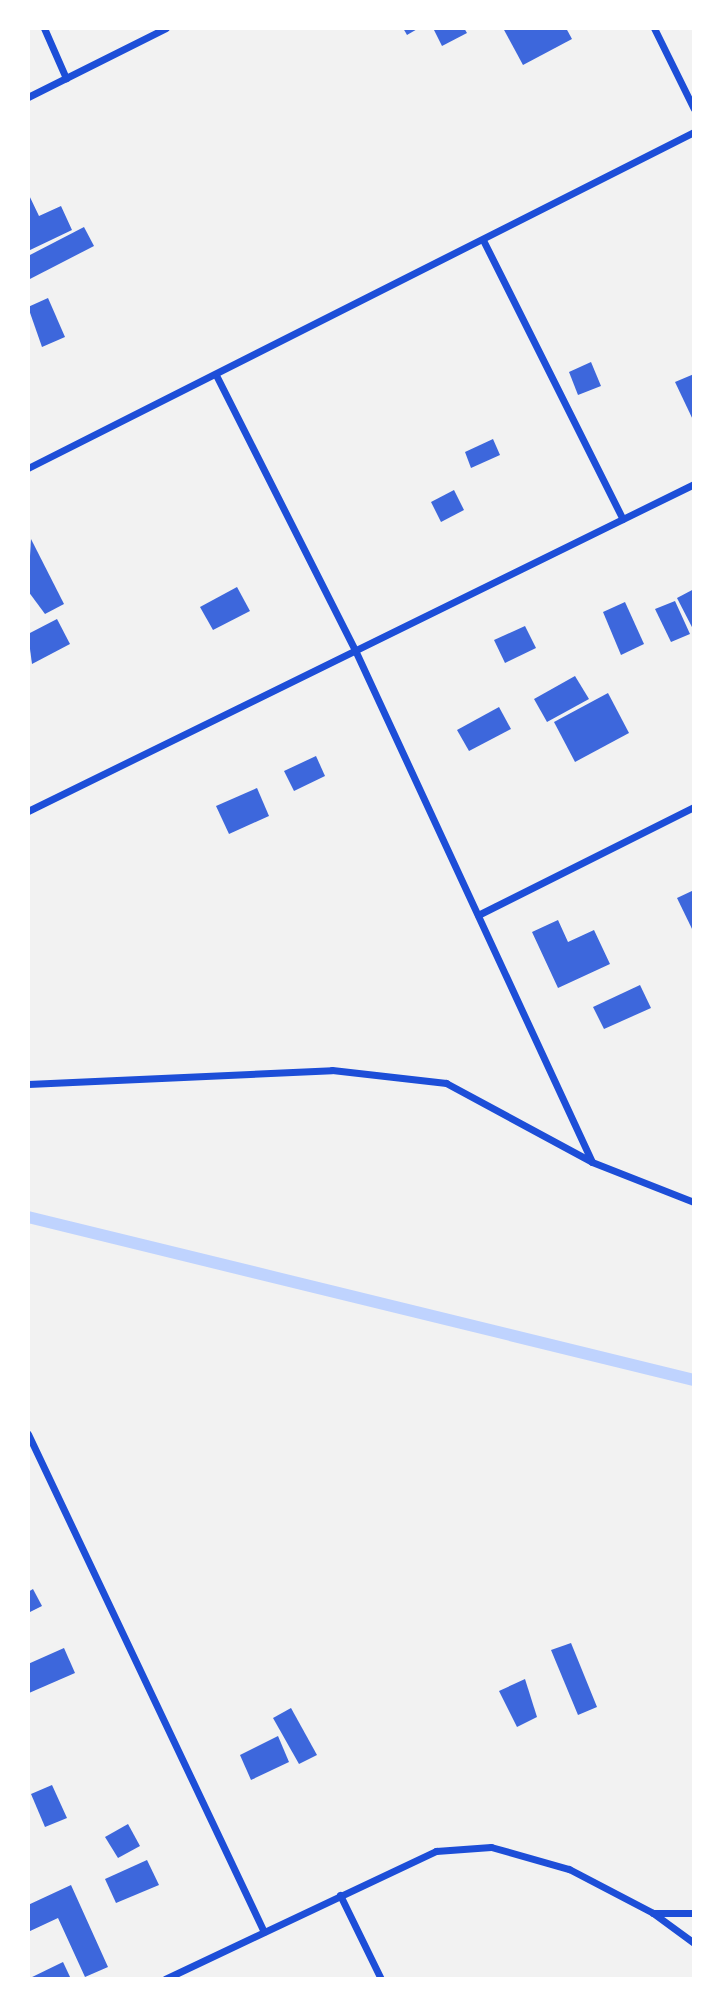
<!DOCTYPE html>
<html>
<head>
<meta charset="utf-8">
<style>
	body { margin:0 }
	#map { position:relative; width:722px; height:2007px; overflow:hidden; background:#f2f2f2; font-family:Signika,sans-serif }
	div>[style] { position:absolute }
	[style*='--x'] { left:calc(var(--x)*1px); top:calc(var(--y)*1px); width:calc(var(--w)*1px); rotate:calc(var(--a)*1deg) }
	.stream>* { height:12px; margin:-6px; padding:0 6px; transform-origin:6px; border-radius:6px; background:#bfd3fe }
	.building>* { inset:0; background:#3d67dc }
	.minor>* { height:7px; margin:-3.5px; padding:0 3.5px; transform-origin:3.5px; border-radius:3.5px; background:#1d4ed8 }
	span { translate:-50% -50%; white-space:nowrap; text-align:center; line-height:1.15; -webkit-text-stroke:5px #fff; paint-order:stroke }
	.frame { position:absolute; inset:0; border:30px solid #fff; pointer-events:none }
</style>
</head>
<body>
<div id="map">
	<div class="stream">
		<div style="--x:28;--y:1217;--w:686;--a:13.75"></div>
	</div>
	<div class="building">
		<div style="clip-path:polygon(403px 28px,419px 28px,407px 35px)"></div>
		<div style="clip-path:polygon(433px 28px,464px 28px,467px 33px,442px 46px)"></div>
		<div style="clip-path:polygon(503px 28px,566px 28px,572px 39px,523px 65px)"></div>
		<div style="clip-path:polygon(28px 193px,39px 216px,61px 206px,72px 230px,28px 251px)"></div>
		<div style="clip-path:polygon(84px 227px,94px 246px,28px 280px,28px 256px)"></div>
		<div style="clip-path:polygon(48px 298px,65px 337px,42px 347px,28px 307px)"></div>
		<div style="clip-path:polygon(591px 362px,601px 386px,578px 395px,569px 372px)"></div>
		<div style="clip-path:polygon(694px 374px,694px 422px,675px 382px)"></div>
		<div style="clip-path:polygon(493px 439px,500px 455px,471px 468px,465px 452px)"></div>
		<div style="clip-path:polygon(454px 490px,464px 510px,441px 522px,431px 502px)"></div>
		<div style="clip-path:polygon(31px 539px,64px 604px,45px 614px,28px 591px)"></div>
		<div style="clip-path:polygon(237px 587px,250px 611px,213px 630px,200px 607px)"></div>
		<div style="clip-path:polygon(694px 589px,694px 631px,677px 598px)"></div>
		<div style="clip-path:polygon(675px 601px,690px 634px,671px 642px,655px 609px)"></div>
		<div style="clip-path:polygon(625px 602px,644px 644px,621px 655px,603px 612px)"></div>
		<div style="clip-path:polygon(57px 619px,70px 644px,32px 664px,28px 634px)"></div>
		<div style="clip-path:polygon(525px 626px,536px 648px,505px 663px,494px 640px)"></div>
		<div style="clip-path:polygon(575px 676px,589px 699px,547px 722px,534px 699px)"></div>
		<div style="clip-path:polygon(608px 693px,629px 733px,575px 762px,554px 722px)"></div>
		<div style="clip-path:polygon(499px 707px,511px 729px,469px 751px,457px 730px)"></div>
		<div style="clip-path:polygon(316px 756px,325px 776px,294px 791px,284px 771px)"></div>
		<div style="clip-path:polygon(257px 788px,269px 816px,229px 834px,216px 806px)"></div>
		<div style="clip-path:polygon(694px 890px,694px 933px,677px 898px)"></div>
		<div style="clip-path:polygon(558px 920px,568px 942px,594px 930px,610px 964px,558px 988px,532px 932px)"></div>
		<div style="clip-path:polygon(640px 985px,651px 1008px,604px 1029px,593px 1007px)"></div>
		<div style="clip-path:polygon(33px 1589px,42px 1606px,28px 1613px,28px 1592px)"></div>
		<div style="clip-path:polygon(571px 1643px,597px 1707px,578px 1715px,551px 1650px)"></div>
		<div style="clip-path:polygon(64px 1648px,75px 1673px,29px 1693px,28px 1664px)"></div>
		<div style="clip-path:polygon(525px 1679px,537px 1717px,517px 1727px,499px 1691px)"></div>
		<div style="clip-path:polygon(291px 1708px,317px 1755px,299px 1764px,273px 1718px)"></div>
		<div style="clip-path:polygon(278px 1736px,289px 1762px,251px 1780px,240px 1755px)"></div>
		<div style="clip-path:polygon(52px 1785px,67px 1818px,45px 1827px,31px 1794px)"></div>
		<div style="clip-path:polygon(128px 1824px,140px 1846px,118px 1858px,105px 1837px)"></div>
		<div style="clip-path:polygon(147px 1860px,159px 1885px,116px 1903px,105px 1879px)"></div>
		<div style="clip-path:polygon(71px 1885px,108px 1967px,85px 1977px,58px 1918px,28px 1932px,28px 1905px)"></div>
		<div style="clip-path:polygon(63px 1962px,71px 1979px,28px 1979px)"></div>
	</div>
	<div class="minor">
		<div style="--x:44;--y:28;--w:55;--a:66.3"></div>
		<div style="--x:654;--y:28;--w:90;--a:63.7"></div>
		<div style="--x:28;--y:97;--w:154;--a:-26.6"></div>
		<div style="--x:483;--y:240;--w:312;--a:63.4"></div>
		<div style="--x:216;--y:375;--w:308;--a:63.2"></div>
		<div style="--x:355;--y:650;--w:564;--a:65.16"></div>
		<div style="--x:28;--y:468;--w:746;--a:-26.77"></div>
		<div style="--x:28;--y:811;--w:742;--a:-26.15"></div>
		<div style="--x:478;--y:915;--w:241;--a:-26.6"></div>
		<div style="--x:28;--y:1084;--w:304;--a:-2.6"></div>
		<div style="--x:332;--y:1070;--w:115;--a:6.5"></div>
		<div style="--x:446;--y:1083;--w:166;--a:28.4"></div>
		<div style="--x:592;--y:1162;--w:110;--a:21.4"></div>
		<div style="--x:28;--y:1434;--w:551;--a:64.64"></div>
		<div style="--x:340;--y:1895;--w:93;--a:64"></div>
		<div style="--x:653;--y:1913;--w:41;--a:0"></div>
		<div style="--x:165;--y:1979;--w:300;--a:-25.3"></div>
		<div style="--x:436;--y:1851;--w:55;--a:-4.2"></div>
		<div style="--x:491;--y:1847;--w:81;--a:15.8"></div>
		<div style="--x:569;--y:1869;--w:95;--a:27.6"></div>
		<div style="--x:653;--y:1913;--w:51;--a:36.2"></div>
	</div>
	<div class="frame"></div>
</div>
</body>
</html>
